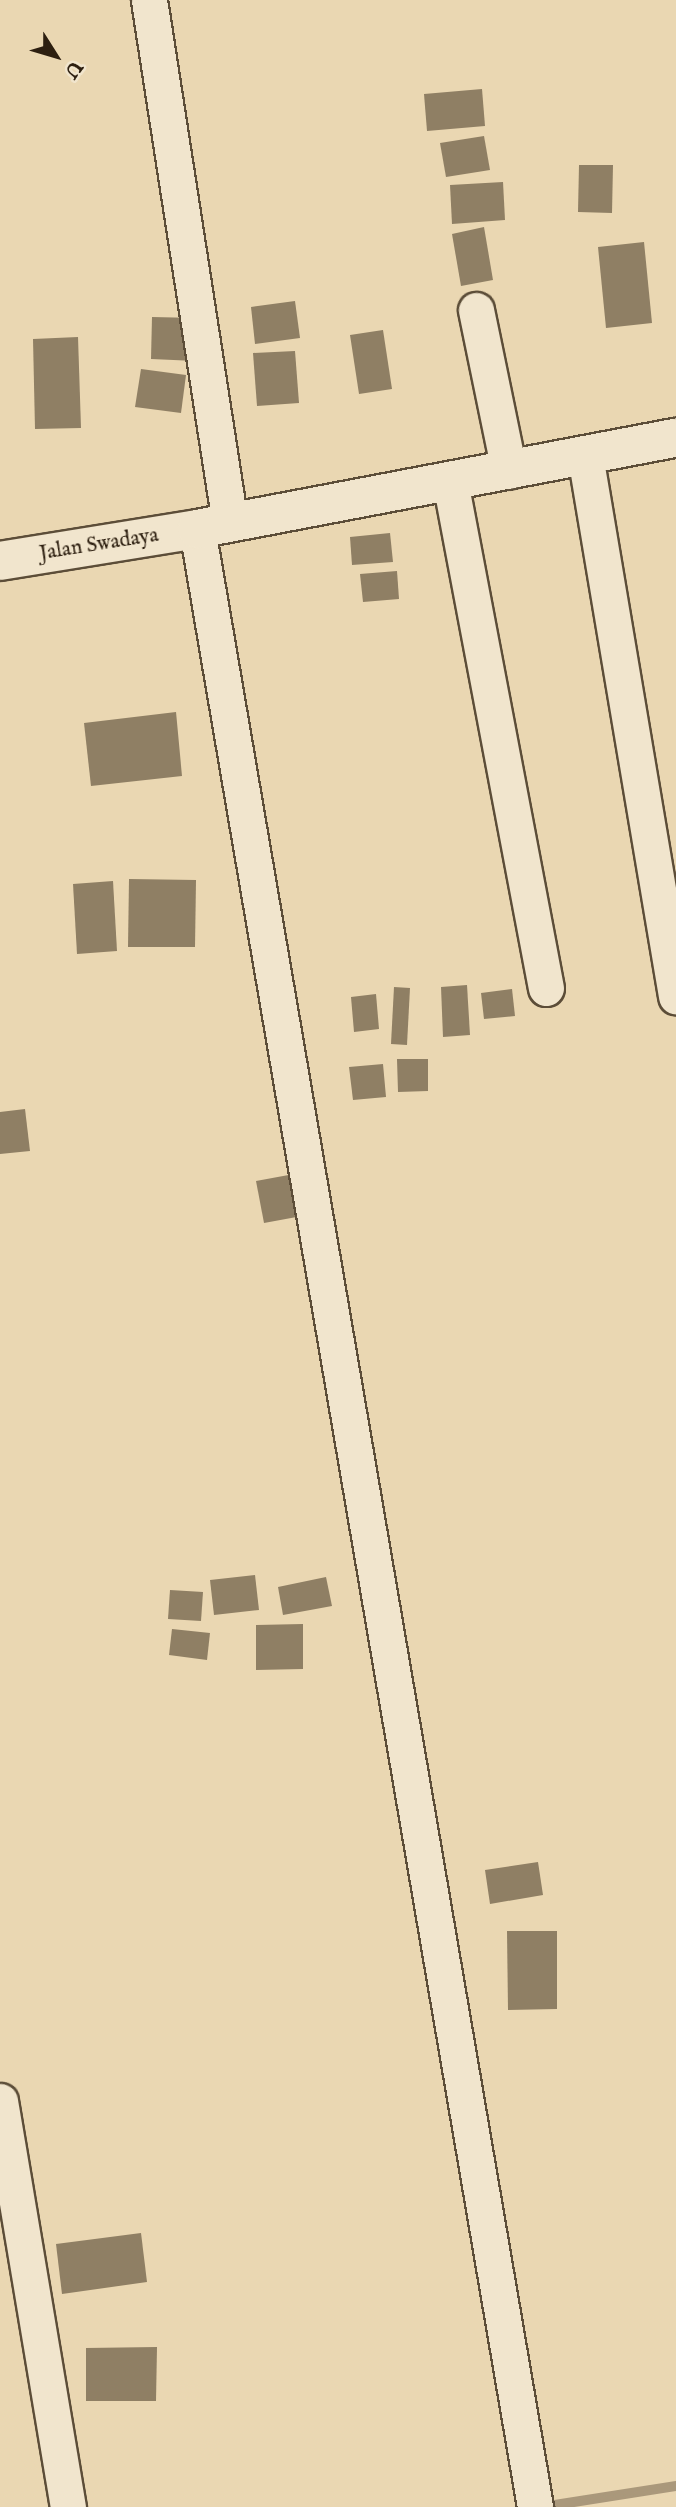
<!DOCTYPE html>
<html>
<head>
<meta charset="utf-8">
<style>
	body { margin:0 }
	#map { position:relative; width:676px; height:2507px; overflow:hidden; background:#ead7b2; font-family:"IM FELL English",serif }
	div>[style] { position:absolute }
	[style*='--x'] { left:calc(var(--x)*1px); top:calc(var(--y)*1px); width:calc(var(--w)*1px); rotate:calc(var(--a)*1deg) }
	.stream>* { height:10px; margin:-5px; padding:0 5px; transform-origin:5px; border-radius:5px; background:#aa987b }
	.building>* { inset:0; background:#8f7f64 }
	.roads { filter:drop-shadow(2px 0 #5c4d38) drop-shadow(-2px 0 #5c4d38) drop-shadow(0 2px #5c4d38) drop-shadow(0 -2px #5c4d38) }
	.minor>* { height:35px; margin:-17.5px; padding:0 17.5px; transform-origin:17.5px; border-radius:17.5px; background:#f1e5cd }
	.tertiary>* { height:38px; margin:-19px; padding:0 19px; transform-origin:19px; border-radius:19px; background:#f1e5cd }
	span { translate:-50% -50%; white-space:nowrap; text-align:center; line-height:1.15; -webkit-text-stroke:5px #f1e5cd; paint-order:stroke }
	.street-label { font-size:21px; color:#2d1f10 }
	.north { position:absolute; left:21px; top:21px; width:70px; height:70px; -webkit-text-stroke:5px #f1e5cd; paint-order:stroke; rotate:127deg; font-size:19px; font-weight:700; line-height:28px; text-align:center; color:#2d1f10 }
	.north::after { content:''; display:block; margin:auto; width:24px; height:32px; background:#2d1f10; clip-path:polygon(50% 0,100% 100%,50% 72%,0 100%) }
</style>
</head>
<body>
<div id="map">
	<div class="stream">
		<div style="--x:542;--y:2507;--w:136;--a:-8.9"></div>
	</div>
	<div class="building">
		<div style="clip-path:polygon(482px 89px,485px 126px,427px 131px,424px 94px)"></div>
		<div style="clip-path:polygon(484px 136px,490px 170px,446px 177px,440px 143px)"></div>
		<div style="clip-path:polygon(579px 165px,613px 165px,612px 213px,578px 212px)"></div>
		<div style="clip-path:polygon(503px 182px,505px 220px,452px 224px,450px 185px)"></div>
		<div style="clip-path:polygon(484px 227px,493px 280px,461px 286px,452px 234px)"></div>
		<div style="clip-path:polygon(644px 242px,652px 323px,606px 328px,598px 247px)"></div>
		<div style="clip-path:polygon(295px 301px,300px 338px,255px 344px,251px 307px)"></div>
		<div style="clip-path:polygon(152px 317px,197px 318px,196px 361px,151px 359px)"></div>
		<div style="clip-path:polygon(383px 330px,392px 389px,359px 394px,350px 335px)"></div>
		<div style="clip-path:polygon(78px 337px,81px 428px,35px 429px,33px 339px)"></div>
		<div style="clip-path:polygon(295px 351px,299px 403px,257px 406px,253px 353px)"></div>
		<div style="clip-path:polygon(141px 369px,186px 375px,181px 413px,135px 407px)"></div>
		<div style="clip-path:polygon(390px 533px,393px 562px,352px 565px,350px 537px)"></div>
		<div style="clip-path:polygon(397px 571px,399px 599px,363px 602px,360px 574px)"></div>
		<div style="clip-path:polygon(176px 712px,182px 776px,91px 786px,84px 723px)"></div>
		<div style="clip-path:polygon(129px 879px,196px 880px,195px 947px,128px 947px)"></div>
		<div style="clip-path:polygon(113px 881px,117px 951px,77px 954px,73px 884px)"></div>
		<div style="clip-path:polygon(467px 985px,470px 1035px,443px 1037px,441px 987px)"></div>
		<div style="clip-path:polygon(394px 987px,410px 988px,407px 1045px,391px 1044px)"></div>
		<div style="clip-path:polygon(512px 989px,515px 1016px,484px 1019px,481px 993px)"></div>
		<div style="clip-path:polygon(376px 994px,379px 1029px,354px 1032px,351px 997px)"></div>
		<div style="clip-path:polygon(397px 1059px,428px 1059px,428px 1091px,398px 1092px)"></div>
		<div style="clip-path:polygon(383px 1064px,386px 1097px,353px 1100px,349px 1067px)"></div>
		<div style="clip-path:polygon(25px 1109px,30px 1151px,0 1154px,0 1112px)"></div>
		<div style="clip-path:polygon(294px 1174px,302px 1216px,264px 1223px,256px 1181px)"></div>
		<div style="clip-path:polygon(255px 1575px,259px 1610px,214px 1615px,210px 1580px)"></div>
		<div style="clip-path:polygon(326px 1577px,332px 1606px,283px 1615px,278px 1587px)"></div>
		<div style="clip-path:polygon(170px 1590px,203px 1592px,201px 1621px,168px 1619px)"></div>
		<div style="clip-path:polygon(303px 1624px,303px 1669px,256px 1670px,256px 1625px)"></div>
		<div style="clip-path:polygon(172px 1629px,210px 1633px,207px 1660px,169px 1655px)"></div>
		<div style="clip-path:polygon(538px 1862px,543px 1895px,490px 1904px,485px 1870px)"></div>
		<div style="clip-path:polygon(507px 1931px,557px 1931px,557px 2009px,508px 2010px)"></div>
		<div style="clip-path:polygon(141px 2233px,147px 2282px,62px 2294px,56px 2244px)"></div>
		<div style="clip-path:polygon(157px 2347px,156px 2401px,86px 2401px,86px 2348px)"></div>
	</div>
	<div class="roads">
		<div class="minor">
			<div style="--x:149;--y:0;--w:529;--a:81.2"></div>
			<div style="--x:476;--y:310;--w:164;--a:78.4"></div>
			<div style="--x:585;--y:455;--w:549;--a:80.45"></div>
			<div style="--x:450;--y:481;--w:516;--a:79.28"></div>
			<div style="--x:197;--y:529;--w:2007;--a:80.3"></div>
			<div style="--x:0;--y:2101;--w:412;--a:80.5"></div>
		</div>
		<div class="tertiary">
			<div style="--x:0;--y:561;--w:200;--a:-9.2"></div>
			<div style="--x:197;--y:529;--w:488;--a:-10.8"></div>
		</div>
	</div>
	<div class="street-label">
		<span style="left:99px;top:545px;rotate:-9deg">Jalan Swadaya</span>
	</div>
	<div class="north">U</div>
</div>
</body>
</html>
